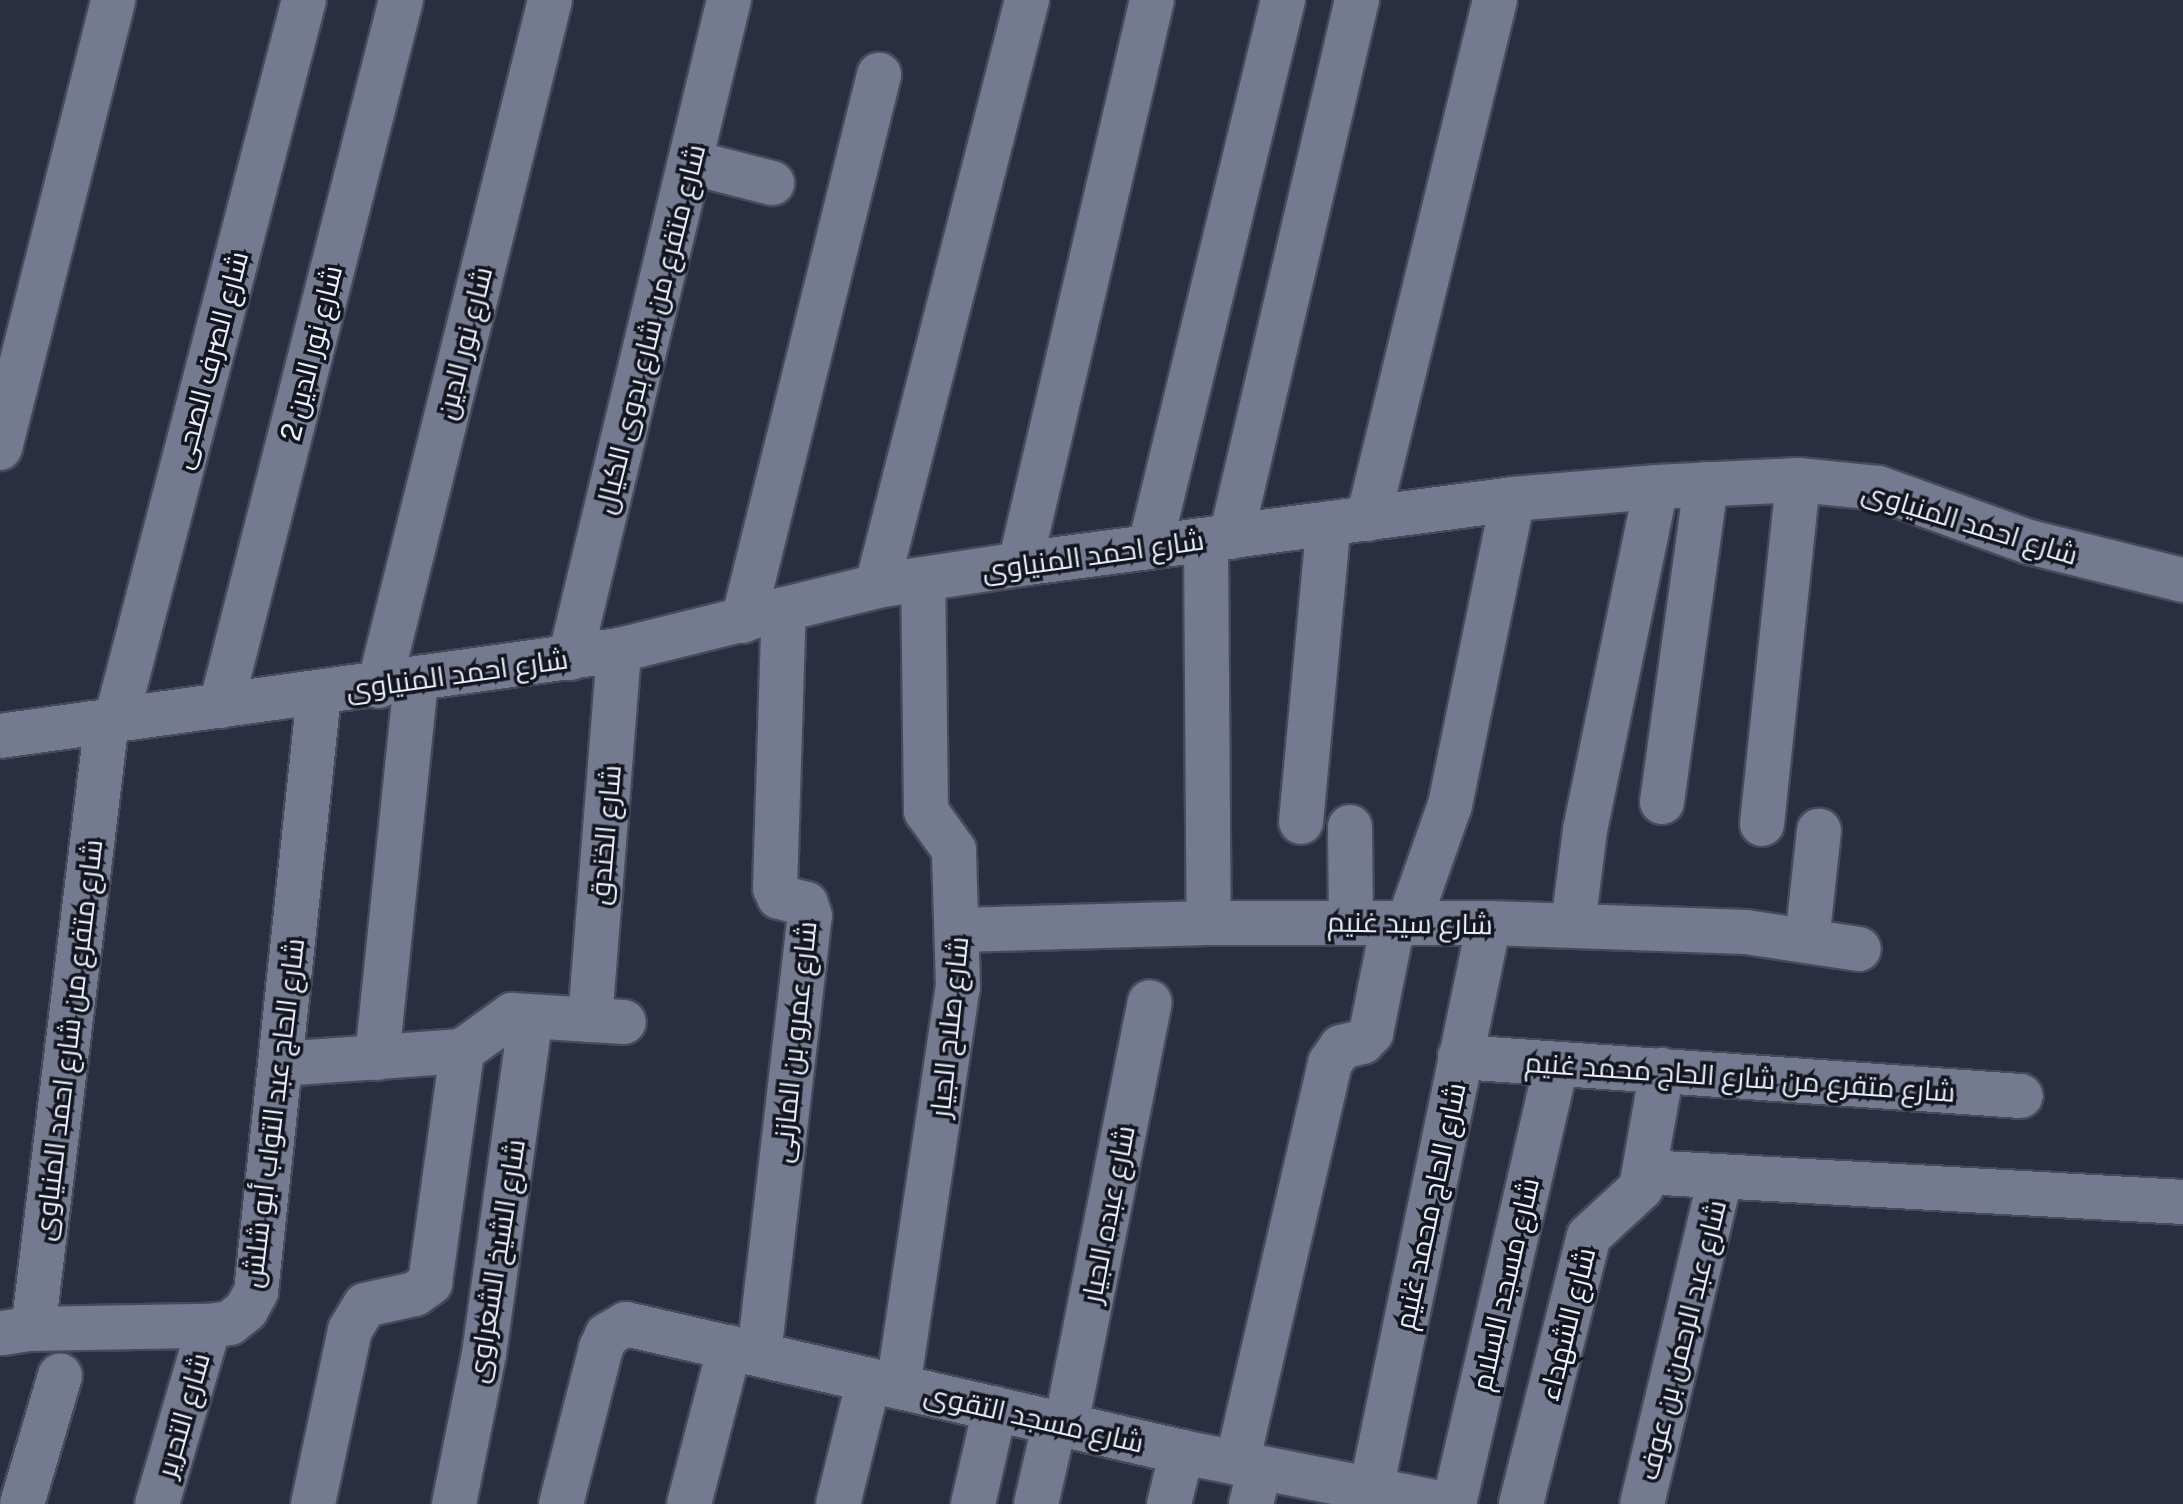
<!DOCTYPE html>
<html>
<head>
<meta charset="utf-8">
<style>
	body { margin:0 }
	#map { position:relative; width:2183px; height:1504px; overflow:hidden; background:#292e41; font-family:"Public Sans",Cairo,sans-serif }
	div>[style] { position:absolute }
	[style*='--x'] { left:calc(var(--x)*1px); top:calc(var(--y)*1px); width:calc(var(--w)*1px); rotate:calc(var(--a)*1deg) }
	.roads { filter:drop-shadow(2px 0 #464a5a) drop-shadow(-2px 0 #464a5a) drop-shadow(0 2px #464a5a) drop-shadow(0 -2px #464a5a) }
	.minor>* { height:44px; margin:-22px; padding:0 22px; transform-origin:22px; border-radius:22px; background:#747a90 }
	span { translate:-50% -50%; white-space:nowrap; text-align:center; line-height:1.15; -webkit-text-stroke:7px #14161f; paint-order:stroke }
	.street-label { font-size:28px; color:#eaeefb }
</style>
</head>
<body>
<div id="map">
	<div class="roads">
		<div class="minor">
			<div style="--x:690;--y:162;--w:85;--a:14.4"></div>
			<div style="--x:0;--y:448;--w:462;--a:-75.8"></div>
			<div style="--x:1368;--y:519;--w:534;--a:-76.25"></div>
			<div style="--x:1231;--y:537;--w:552;--a:-76.8"></div>
			<div style="--x:1206;--y:540;--w:383;--a:89.6"></div>
			<div style="--x:1150;--y:546;--w:562;--a:-76.31"></div>
			<div style="--x:1020;--y:564;--w:579;--a:-76.83"></div>
			<div style="--x:877;--y:586;--w:605;--a:-75.64"></div>
			<div style="--x:743;--y:621;--w:563;--a:-76.01"></div>
			<div style="--x:570;--y:658;--w:677;--a:-76.42"></div>
			<div style="--x:379;--y:686;--w:707;--a:-76"></div>
			<div style="--x:221;--y:706;--w:729;--a:-75.7"></div>
			<div style="--x:116;--y:720;--w:744;--a:-75.37"></div>
			<div style="--x:0;--y:736;--w:625;--a:-7.91"></div>
			<div style="--x:619;--y:650;--w:266;--a:-13.9"></div>
			<div style="--x:877;--y:586;--w:145;--a:-8.7"></div>
			<div style="--x:1020;--y:564;--w:497;--a:-7.5"></div>
			<div style="--x:1513;--y:499;--w:144;--a:-4.8"></div>
			<div style="--x:1656;--y:487;--w:142;--a:-2.8"></div>
			<div style="--x:1798;--y:480;--w:80;--a:5.7"></div>
			<div style="--x:1878;--y:488;--w:160;--a:19.7"></div>
			<div style="--x:2029;--y:542;--w:159;--a:13.9"></div>
			<div style="--x:1662;--y:802;--w:321;--a:-82.1"></div>
			<div style="--x:1301;--y:822;--w:300;--a:-84.7"></div>
			<div style="--x:1762;--y:824;--w:346;--a:-84"></div>
			<div style="--x:1350;--y:827;--w:95;--a:89.4"></div>
			<div style="--x:1408;--y:924;--w:126;--a:-70.6"></div>
			<div style="--x:1450;--y:805;--w:312;--a:-78.4"></div>
			<div style="--x:1573;--y:925;--w:96;--a:-82.8"></div>
			<div style="--x:1585;--y:830;--w:350;--a:-78.3"></div>
			<div style="--x:959;--y:930;--w:250;--a:-1.6"></div>
			<div style="--x:1209;--y:923;--w:280;--a:0"></div>
			<div style="--x:1489;--y:923;--w:257;--a:2"></div>
			<div style="--x:1746;--y:932;--w:114;--a:8.6"></div>
			<div style="--x:1807;--y:941;--w:111;--a:-83.8"></div>
			<div style="--x:590;--y:1020;--w:371;--a:-85.5"></div>
			<div style="--x:1460;--y:1057;--w:562;--a:3.98"></div>
			<div style="--x:377;--y:1058;--w:379;--a:-84.1"></div>
			<div style="--x:281;--y:1064;--w:181;--a:-4.1"></div>
			<div style="--x:462;--y:1051;--w:62;--a:-35.8"></div>
			<div style="--x:512;--y:1015;--w:112;--a:3.6"></div>
			<div style="--x:1645;--y:1172;--w:539;--a:3.19"></div>
			<div style="--x:29;--y:1329;--w:180;--a:-1"></div>
			<div style="--x:209;--y:1326;--w:21;--a:-8"></div>
			<div style="--x:230;--y:1323;--w:21;--a:-39"></div>
			<div style="--x:246;--y:1310;--w:21;--a:-61"></div>
			<div style="--x:256;--y:1292;--w:601;--a:-83.99"></div>
			<div style="--x:3;--y:1333;--w:26;--a:-9"></div>
			<div style="--x:29;--y:1329;--w:16;--a:-68"></div>
			<div style="--x:35;--y:1314;--w:598;--a:-83.09"></div>
			<div style="--x:759;--y:1354;--w:441;--a:-83.4"></div>
			<div style="--x:810;--y:916;--w:13;--a:-108"></div>
			<div style="--x:806;--y:904;--w:28;--a:-165"></div>
			<div style="--x:779;--y:897;--w:10;--a:-114"></div>
			<div style="--x:775;--y:888;--w:279;--a:-88.2"></div>
			<div style="--x:898;--y:1387;--w:404;--a:-81.5"></div>
			<div style="--x:958;--y:987;--w:137;--a:-91.7"></div>
			<div style="--x:954;--y:850;--w:48;--a:-125.7"></div>
			<div style="--x:926;--y:811;--w:232;--a:-90.7"></div>
			<div style="--x:1066;--y:1425;--w:431;--a:-78.8"></div>
			<div style="--x:1237;--y:1463;--w:411;--a:-76.9"></div>
			<div style="--x:1330;--y:1063;--w:19;--a:-55"></div>
			<div style="--x:1341;--y:1047;--w:22;--a:-13"></div>
			<div style="--x:1362;--y:1042;--w:13;--a:-45"></div>
			<div style="--x:1371;--y:1033;--w:111;--a:-78.6"></div>
			<div style="--x:22;--y:1504;--w:134;--a:-73.5"></div>
			<div style="--x:157;--y:1504;--w:185;--a:-73.7"></div>
			<div style="--x:313;--y:1504;--w:178;--a:-78"></div>
			<div style="--x:350;--y:1330;--w:29;--a:-59"></div>
			<div style="--x:365;--y:1305;--w:51;--a:-12.4"></div>
			<div style="--x:415;--y:1294;--w:19;--a:-36"></div>
			<div style="--x:430;--y:1283;--w:234;--a:-82.1"></div>
			<div style="--x:454;--y:1504;--w:153;--a:-78.7"></div>
			<div style="--x:484;--y:1354;--w:340;--a:-82.1"></div>
			<div style="--x:561;--y:1504;--w:161;--a:-75.6"></div>
			<div style="--x:601;--y:1348;--w:14;--a:-65"></div>
			<div style="--x:607;--y:1335;--w:22;--a:-30"></div>
			<div style="--x:626;--y:1324;--w:571;--a:12.96"></div>
			<div style="--x:1182;--y:1452;--w:267;--a:11.2"></div>
			<div style="--x:689;--y:1504;--w:162;--a:-75.4"></div>
			<div style="--x:838;--y:1504;--w:128;--a:-76"></div>
			<div style="--x:973;--y:1504;--w:98;--a:-77"></div>
			<div style="--x:1036;--y:1504;--w:84;--a:-77"></div>
			<div style="--x:1169;--y:1504;--w:54;--a:-76"></div>
			<div style="--x:1251;--y:1504;--w:37;--a:-76"></div>
			<div style="--x:1368;--y:1504;--w:593;--a:-78.24"></div>
			<div style="--x:1454;--y:1504;--w:452;--a:-76.9"></div>
			<div style="--x:1521;--y:1504;--w:276;--a:-75.8"></div>
			<div style="--x:1589;--y:1236;--w:71;--a:-42.7"></div>
			<div style="--x:1641;--y:1188;--w:120;--a:-79.9"></div>
			<div style="--x:1642;--y:1504;--w:337;--a:-76.5"></div>
		</div>
	</div>
	<div class="street-label">
		<span style="left:650px;top:329px;rotate:-76deg">شارع متفرع من شارع بدوى الكيال</span>
		<span style="left:464px;top:343px;rotate:-76deg">شارع نور الدين</span>
		<span style="left:311px;top:353px;rotate:-76deg">شارع نور الدين 2</span>
		<span style="left:210px;top:360px;rotate:-75deg">شارع الصرف الصحى</span>
		<span style="left:1970px;top:523px;rotate:17deg">شارع احمد المنياوى</span>
		<span style="left:1093px;top:555px;rotate:-8deg">شارع احمد المنياوى</span>
		<span style="left:457px;top:674px;rotate:-8deg">شارع احمد المنياوى</span>
		<span style="left:605px;top:835px;rotate:-85deg">شارع الخندق</span>
		<span style="left:1410px;top:923px;rotate:1deg">شارع سيد غنيم</span>
		<span style="left:949px;top:1027px;rotate:-84deg">شارع صلاح الجيار</span>
		<span style="left:68px;top:1040px;rotate:-83deg">شارع متفرع من شارع احمد المنياوى</span>
		<span style="left:794px;top:1042px;rotate:-84deg">شارع عمرو بن المازنى</span>
		<span style="left:1740px;top:1077px;rotate:4deg">شارع متفرع من شارع الحاج محمد غنيم</span>
		<span style="left:273px;top:1113px;rotate:-83deg">شارع الحاج عبد التواب أبو شلش</span>
		<span style="left:1430px;top:1206px;rotate:-78deg">شارع الحاج محمد غنيم</span>
		<span style="left:1108px;top:1214px;rotate:-79deg">شارع عبده الجيار</span>
		<span style="left:496px;top:1261px;rotate:-81deg">شارع الشيخ الشعراوى</span>
		<span style="left:1505px;top:1284px;rotate:-77deg">شارع مسجد السلام</span>
		<span style="left:1567px;top:1324px;rotate:-76deg">شارع الشهداء</span>
		<span style="left:1682px;top:1340px;rotate:-76deg">شارع عبد الرحمن بن عوف</span>
		<span style="left:183px;top:1415px;rotate:-74deg">شارع التحرير</span>
		<span style="left:1034px;top:1418px;rotate:13deg">شارع مسجد التقوى</span>
	</div>
</div>
</body>
</html>
